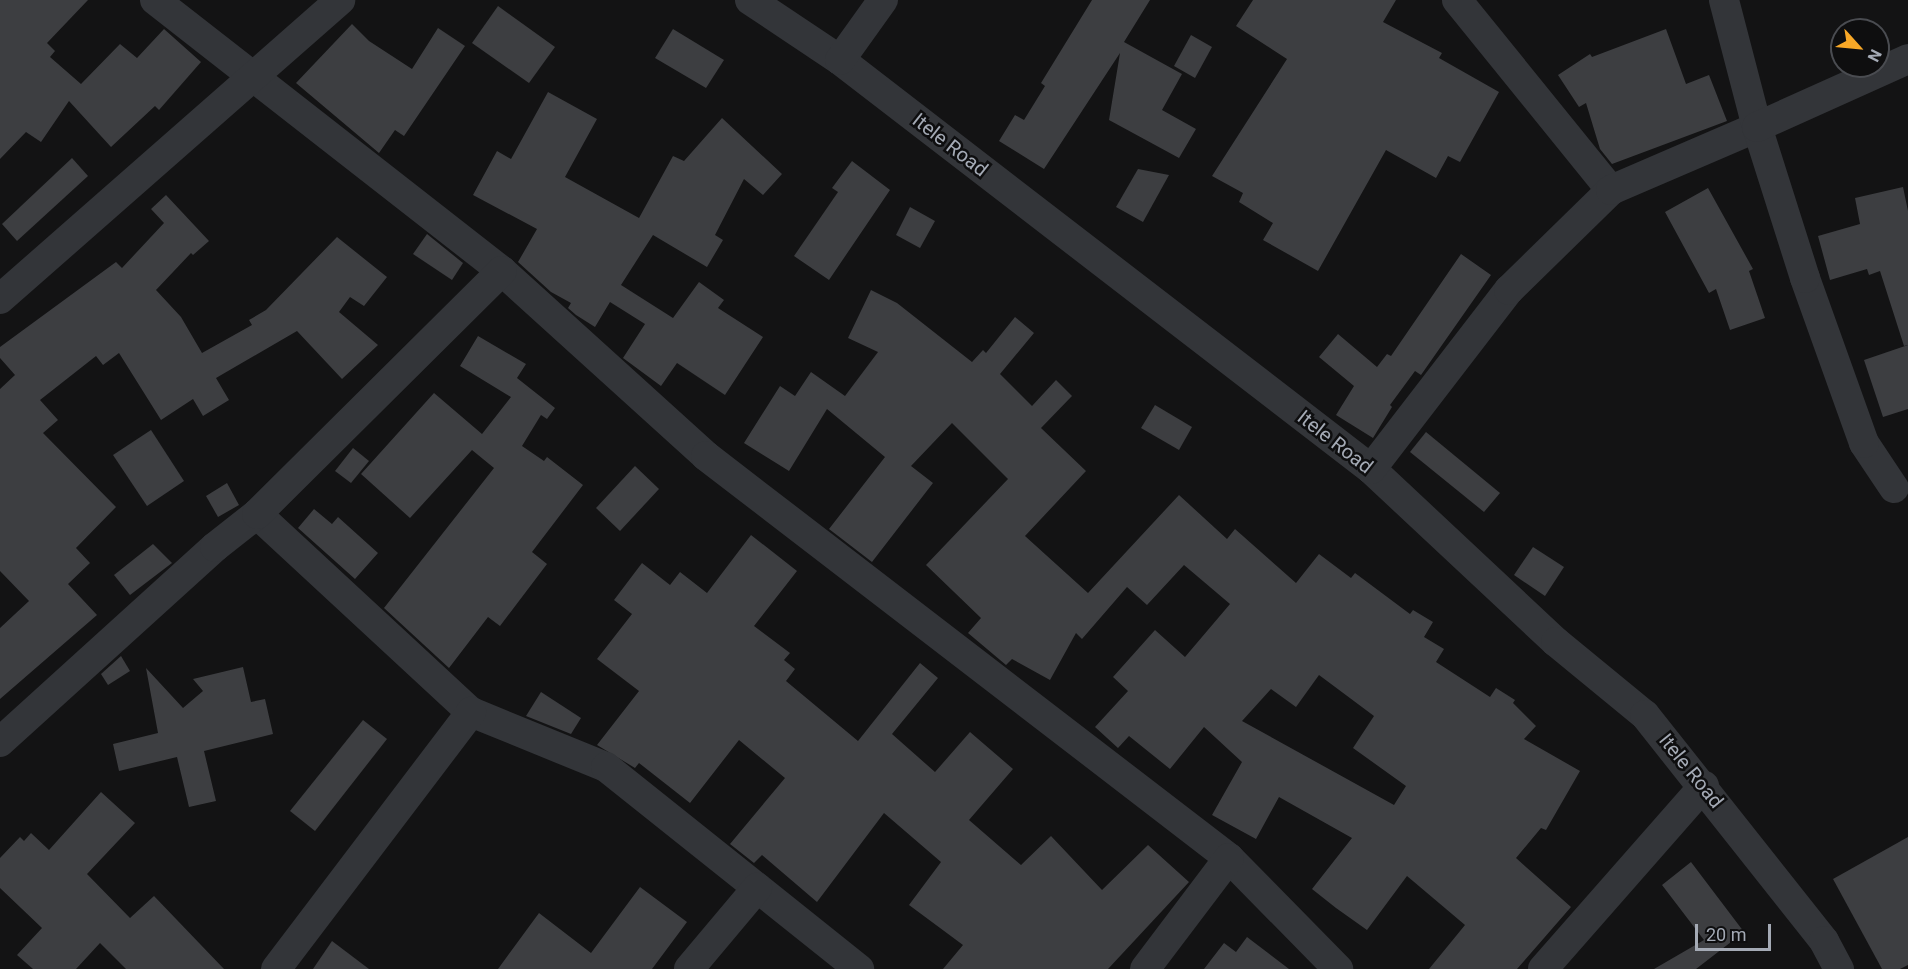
<!DOCTYPE html>
<html>
<head>
<meta charset="utf-8">
<style>
	body { margin:0 }
	#map { position:relative; width:1908px; height:969px; overflow:hidden; background:#131314; font-family:Roboto,sans-serif }
	div>[style] { position:absolute }
	[style*='--x'] { left:calc(var(--x)*1px); top:calc(var(--y)*1px); width:calc(var(--w)*1px); rotate:calc(var(--a)*1deg) }
	.building>* { inset:0; background:#3d3e41 }
	.minor>* { height:30px; margin:-15px; padding:0 15px; transform-origin:15px; border-radius:15px; background:#333539 }
	span { translate:-50% -50%; white-space:nowrap; text-align:center; line-height:1.15; -webkit-text-stroke:5px #0e0e0f; paint-order:stroke }
	.street-label { font-size:20px; color:#a4aab5 }
	.north { position:absolute; left:1830px; top:18px; width:60px; height:60px; box-sizing:border-box; background:#0e0e0f; border:2px solid #4a4c51; border-radius:50%; rotate:117deg; font-size:16px; font-weight:700; line-height:24px; text-align:center; color:#a4aab5 }
	.north::after { content:''; display:block; margin:auto; width:21px; height:27px; background:#f8a827; clip-path:polygon(50% 0,100% 100%,50% 72%,0 100%) }
	.scale { position:absolute; left:1695px; top:924px; width:76px; height:27px; box-sizing:border-box; border:3px solid #a4aab5; border-top:0; padding-left:8px; font-size:18px; line-height:21px; white-space:nowrap; color:#a4aab5; -webkit-text-stroke:4px #0e0e0f; paint-order:stroke }
</style>
</head>
<body>
<div id="map">
	<div class="building">
		<div style="clip-path:polygon(0 0,88px 0,47px 43px,55px 51px,50px 57px,81px 84px,120px 44px,137px 58px,164px 29px,201px 62px,159px 110px,155px 106px,111px 147px,69px 101px,41px 142px,26px 132px,0 159px)"></div>
		<div style="clip-path:polygon(1092px 0,1150px 0,1124px 42px,1182px 74px,1162px 110px,1196px 129px,1179px 158px,1109px 120px,1120px 53px,1044px 169px,999px 141px,1015px 115px,1024px 120px,1045px 86px,1041px 83px)"></div>
		<div style="clip-path:polygon(1253px 0,1396px 0,1383px 22px,1442px 53px,1439px 58px,1499px 92px,1460px 162px,1448px 156px,1436px 178px,1386px 150px,1318px 271px,1263px 240px,1273px 223px,1239px 202px,1243px 193px,1212px 176px,1287px 59px,1236px 26px)"></div>
		<div style="clip-path:polygon(498px 6px,555px 47px,529px 83px,472px 43px)"></div>
		<div style="clip-path:polygon(352px 24px,369px 41px,412px 69px,438px 28px,465px 46px,404px 136px,395px 130px,379px 153px,296px 83px)"></div>
		<div style="clip-path:polygon(673px 29px,724px 60px,706px 88px,655px 58px)"></div>
		<div style="clip-path:polygon(1666px 29px,1686px 84px,1709px 75px,1727px 121px,1612px 164px,1600px 149px,1586px 103px,1579px 107px,1558px 75px,1590px 54px,1592px 57px)"></div>
		<div style="clip-path:polygon(1191px 35px,1212px 47px,1195px 78px,1174px 66px)"></div>
		<div style="clip-path:polygon(548px 92px,597px 119px,565px 177px,639px 218px,673px 156px,684px 161px,722px 118px,782px 174px,763px 195px,744px 179px,715px 235px,723px 240px,707px 267px,653px 235px,621px 285px,673px 318px,699px 282px,724px 300px,718px 308px,763px 337px,725px 395px,677px 363px,661px 386px,623px 358px,645px 324px,610px 302px,595px 327px,576px 315px,568px 308px,571px 303px,551px 292px,518px 262px,537px 229px,473px 195px,497px 151px,511px 159px)"></div>
		<div style="clip-path:polygon(72px 158px,88px 176px,17px 241px,2px 224px)"></div>
		<div style="clip-path:polygon(852px 161px,890px 190px,829px 280px,794px 256px,838px 192px,832px 188px)"></div>
		<div style="clip-path:polygon(1138px 169px,1169px 175px,1143px 222px,1116px 207px)"></div>
		<div style="clip-path:polygon(1903px 187px,1908px 211px,1908px 345px,1904px 346px,1880px 271px,1869px 275px,1867px 269px,1830px 280px,1818px 236px,1860px 224px,1855px 198px)"></div>
		<div style="clip-path:polygon(1708px 188px,1753px 269px,1749px 271px,1765px 318px,1730px 330px,1716px 289px,1709px 293px,1665px 212px)"></div>
		<div style="clip-path:polygon(166px 195px,209px 241px,193px 255px,191px 253px,156px 290px,181px 317px,202px 353px,252px 325px,249px 320px,266px 310px,337px 237px,387px 277px,364px 306px,350px 297px,339px 312px,378px 345px,342px 379px,297px 331px,216px 378px,229px 400px,203px 416px,193px 399px,161px 420px,119px 353px,103px 365px,96px 356px,40px 400px,58px 420px,43px 433px,116px 507px,76px 548px,90px 563px,68px 584px,97px 615px,0 699px,0 628px,29px 601px,0 571px,0 389px,15px 375px,0 358px,0 347px,116px 262px,122px 268px,164px 223px,151px 209px)"></div>
		<div style="clip-path:polygon(910px 207px,935px 221px,920px 248px,896px 235px)"></div>
		<div style="clip-path:polygon(427px 234px,463px 263px,452px 280px,413px 254px)"></div>
		<div style="clip-path:polygon(1461px 254px,1491px 275px,1421px 375px,1415px 371px,1390px 405px,1392px 407px,1373px 438px,1336px 415px,1354px 386px,1319px 357px,1338px 334px,1377px 367px,1387px 354px,1391px 356px)"></div>
		<div style="clip-path:polygon(evenodd,871px 290px,897px 303px,972px 362px,983px 350px,986px 353px,1015px 317px,1034px 333px,1000px 374px,1032px 406px,1056px 380px,1072px 396px,1041px 428px,1086px 471px,1025px 536px,1088px 593px,1179px 495px,1227px 539px,1235px 529px,1296px 583px,1319px 554px,1351px 578px,1355px 573px,1410px 614px,1413px 610px,1433px 622px,1424px 637px,1444px 649px,1436px 662px,1490px 697px,1496px 688px,1515px 700px,1513px 703px,1536px 726px,1524px 739px,1580px 771px,1546px 830px,1541px 828px,1516px 858px,1571px 907px,1517px 969px,1429px 969px,1465px 925px,1407px 876px,1367px 930px,1336px 908px,1312px 889px,1352px 838px,1279px 797px,1256px 839px,1212px 815px,1242px 762px,1204px 727px,1170px 769px,1129px 736px,1118px 748px,1095px 727px,1128px 691px,1113px 677px,1155px 630px,1185px 657px,1230px 604px,1184px 565px,1147px 605px,1127px 587px,1082px 639px,1076px 633px,1050px 680px,1012px 659px,1006px 665px,968px 633px,981px 618px,926px 565px,1008px 479px,952px 423px,911px 466px,933px 483px,872px 562px,829px 529px,885px 457px,827px 409px,789px 471px,744px 443px,780px 386px,795px 396px,811px 372px,845px 396px,878px 352px,848px 338px,871px 290px,1319px 675px,1374px 716px,1353px 748px,1406px 786px,1394px 805px,1242px 721px,1271px 689px,1296px 707px,1319px 675px)"></div>
		<div style="clip-path:polygon(478px 336px,526px 364px,517px 378px,555px 408px,547px 419px,541px 415px,522px 446px,544px 461px,547px 457px,583px 485px,532px 552px,547px 564px,500px 626px,488px 617px,449px 668px,384px 608px,494px 468px,472px 450px,410px 518px,361px 474px,434px 393px,482px 434px,511px 397px,460px 366px)"></div>
		<div style="clip-path:polygon(1908px 345px,1908px 409px,1883px 417px,1864px 360px)"></div>
		<div style="clip-path:polygon(1155px 405px,1192px 427px,1179px 450px,1141px 428px)"></div>
		<div style="clip-path:polygon(151px 430px,184px 481px,147px 506px,113px 455px)"></div>
		<div style="clip-path:polygon(1426px 432px,1500px 493px,1484px 512px,1410px 452px)"></div>
		<div style="clip-path:polygon(353px 448px,369px 461px,351px 483px,335px 471px)"></div>
		<div style="clip-path:polygon(635px 466px,659px 489px,620px 531px,596px 508px)"></div>
		<div style="clip-path:polygon(227px 483px,239px 505px,218px 517px,206px 496px)"></div>
		<div style="clip-path:polygon(314px 509px,332px 524px,338px 517px,378px 553px,355px 579px,298px 528px)"></div>
		<div style="clip-path:polygon(751px 535px,797px 571px,754px 626px,790px 653px,784px 660px,795px 669px,786px 681px,858px 741px,920px 663px,938px 678px,892px 734px,935px 772px,970px 732px,1013px 769px,969px 820px,1021px 865px,1051px 836px,1102px 890px,1148px 845px,1189px 882px,1108px 969px,943px 969px,963px 945px,909px 905px,941px 862px,884px 813px,817px 902px,762px 855px,754px 863px,730px 844px,785px 778px,739px 740px,690px 803px,639px 763px,635px 768px,597px 745px,639px 691px,597px 659px,632px 614px,614px 600px,642px 563px,670px 585px,680px 572px,707px 593px)"></div>
		<div style="clip-path:polygon(153px 544px,172px 563px,130px 595px,114px 575px)"></div>
		<div style="clip-path:polygon(1533px 547px,1564px 567px,1545px 596px,1514px 575px)"></div>
		<div style="clip-path:polygon(121px 656px,130px 671px,108px 685px,101px 674px)"></div>
		<div style="clip-path:polygon(243px 667px,251px 702px,265px 699px,273px 734px,204px 751px,216px 801px,189px 807px,177px 757px,119px 771px,113px 744px,158px 733px,146px 668px,183px 708px,203px 691px,193px 679px)"></div>
		<div style="clip-path:polygon(541px 692px,581px 718px,571px 734px,526px 716px)"></div>
		<div style="clip-path:polygon(363px 720px,387px 739px,315px 831px,290px 811px)"></div>
		<div style="clip-path:polygon(101px 792px,135px 823px,87px 874px,130px 918px,154px 896px,224px 969px,126px 969px,100px 943px,76px 969px,33px 969px,17px 955px,42px 928px,0 888px,0 858px,20px 837px,24px 841px,31px 833px,49px 850px)"></div>
		<div style="clip-path:polygon(1908px 837px,1908px 965px,1900px 969px,1882px 969px,1833px 879px)"></div>
		<div style="clip-path:polygon(1691px 862px,1744px 932px,1696px 969px,1654px 969px,1704px 940px,1662px 885px)"></div>
		<div style="clip-path:polygon(640px 887px,687px 922px,652px 969px,498px 969px,539px 913px,591px 953px)"></div>
		<div style="clip-path:polygon(1247px 937px,1289px 969px,1204px 969px,1224px 943px,1236px 952px)"></div>
		<div style="clip-path:polygon(332px 941px,369px 969px,313px 969px)"></div>
	</div>
	<div class="minor">
		<div style="--x:155;--y:0;--w:440;--a:38"></div>
		<div style="--x:502;--y:271;--w:275;--a:42.2"></div>
		<div style="--x:706;--y:456;--w:660;--a:37.55"></div>
		<div style="--x:1229;--y:858;--w:156;--a:45.5"></div>
		<div style="--x:750;--y:0;--w:108;--a:33.7"></div>
		<div style="--x:840;--y:60;--w:670;--a:37.61"></div>
		<div style="--x:1371;--y:469;--w:253;--a:43.1"></div>
		<div style="--x:1556;--y:642;--w:115;--a:39.4"></div>
		<div style="--x:1645;--y:715;--w:288;--a:51.6"></div>
		<div style="--x:1824;--y:941;--w:32;--a:62"></div>
		<div style="--x:1457;--y:0;--w:245;--a:51"></div>
		<div style="--x:840;--y:60;--w:74;--a:-54.4"></div>
		<div style="--x:0;--y:299;--w:453;--a:-41.3"></div>
		<div style="--x:1371;--y:469;--w:226;--a:-52.4"></div>
		<div style="--x:1509;--y:290;--w:143;--a:-44.4"></div>
		<div style="--x:1611;--y:190;--w:159;--a:-23.3"></div>
		<div style="--x:1757;--y:127;--w:131;--a:-104.6"></div>
		<div style="--x:1894;--y:488;--w:54;--a:-123.7"></div>
		<div style="--x:1864;--y:443;--w:175;--a:-109.7"></div>
		<div style="--x:1805;--y:278;--w:158;--a:-107.6"></div>
		<div style="--x:1757;--y:127;--w:166;--a:-24.2"></div>
		<div style="--x:257;--y:514;--w:292;--a:42.8"></div>
		<div style="--x:471;--y:712;--w:146;--a:22.2"></div>
		<div style="--x:606;--y:767;--w:324;--a:38.6"></div>
		<div style="--x:0;--y:742;--w:290;--a:-42.2"></div>
		<div style="--x:215;--y:547;--w:53;--a:-38.2"></div>
		<div style="--x:257;--y:514;--w:345;--a:-44.8"></div>
		<div style="--x:276;--y:969;--w:323;--a:-52.8"></div>
		<div style="--x:689;--y:969;--w:106;--a:-50"></div>
		<div style="--x:1145;--y:969;--w:139;--a:-52.9"></div>
		<div style="--x:1543;--y:969;--w:244;--a:-48.7"></div>
	</div>
	<div class="street-label">
		<span style="left:950px;top:145px;rotate:38deg">Itele Road</span>
		<span style="left:1335px;top:442px;rotate:38deg">Itele Road</span>
		<span style="left:1691px;top:771px;rotate:51deg">Itele Road</span>
	</div>
	<div class="north">N</div>
	<div class="scale">20 m</div>
</div>
</body>
</html>
